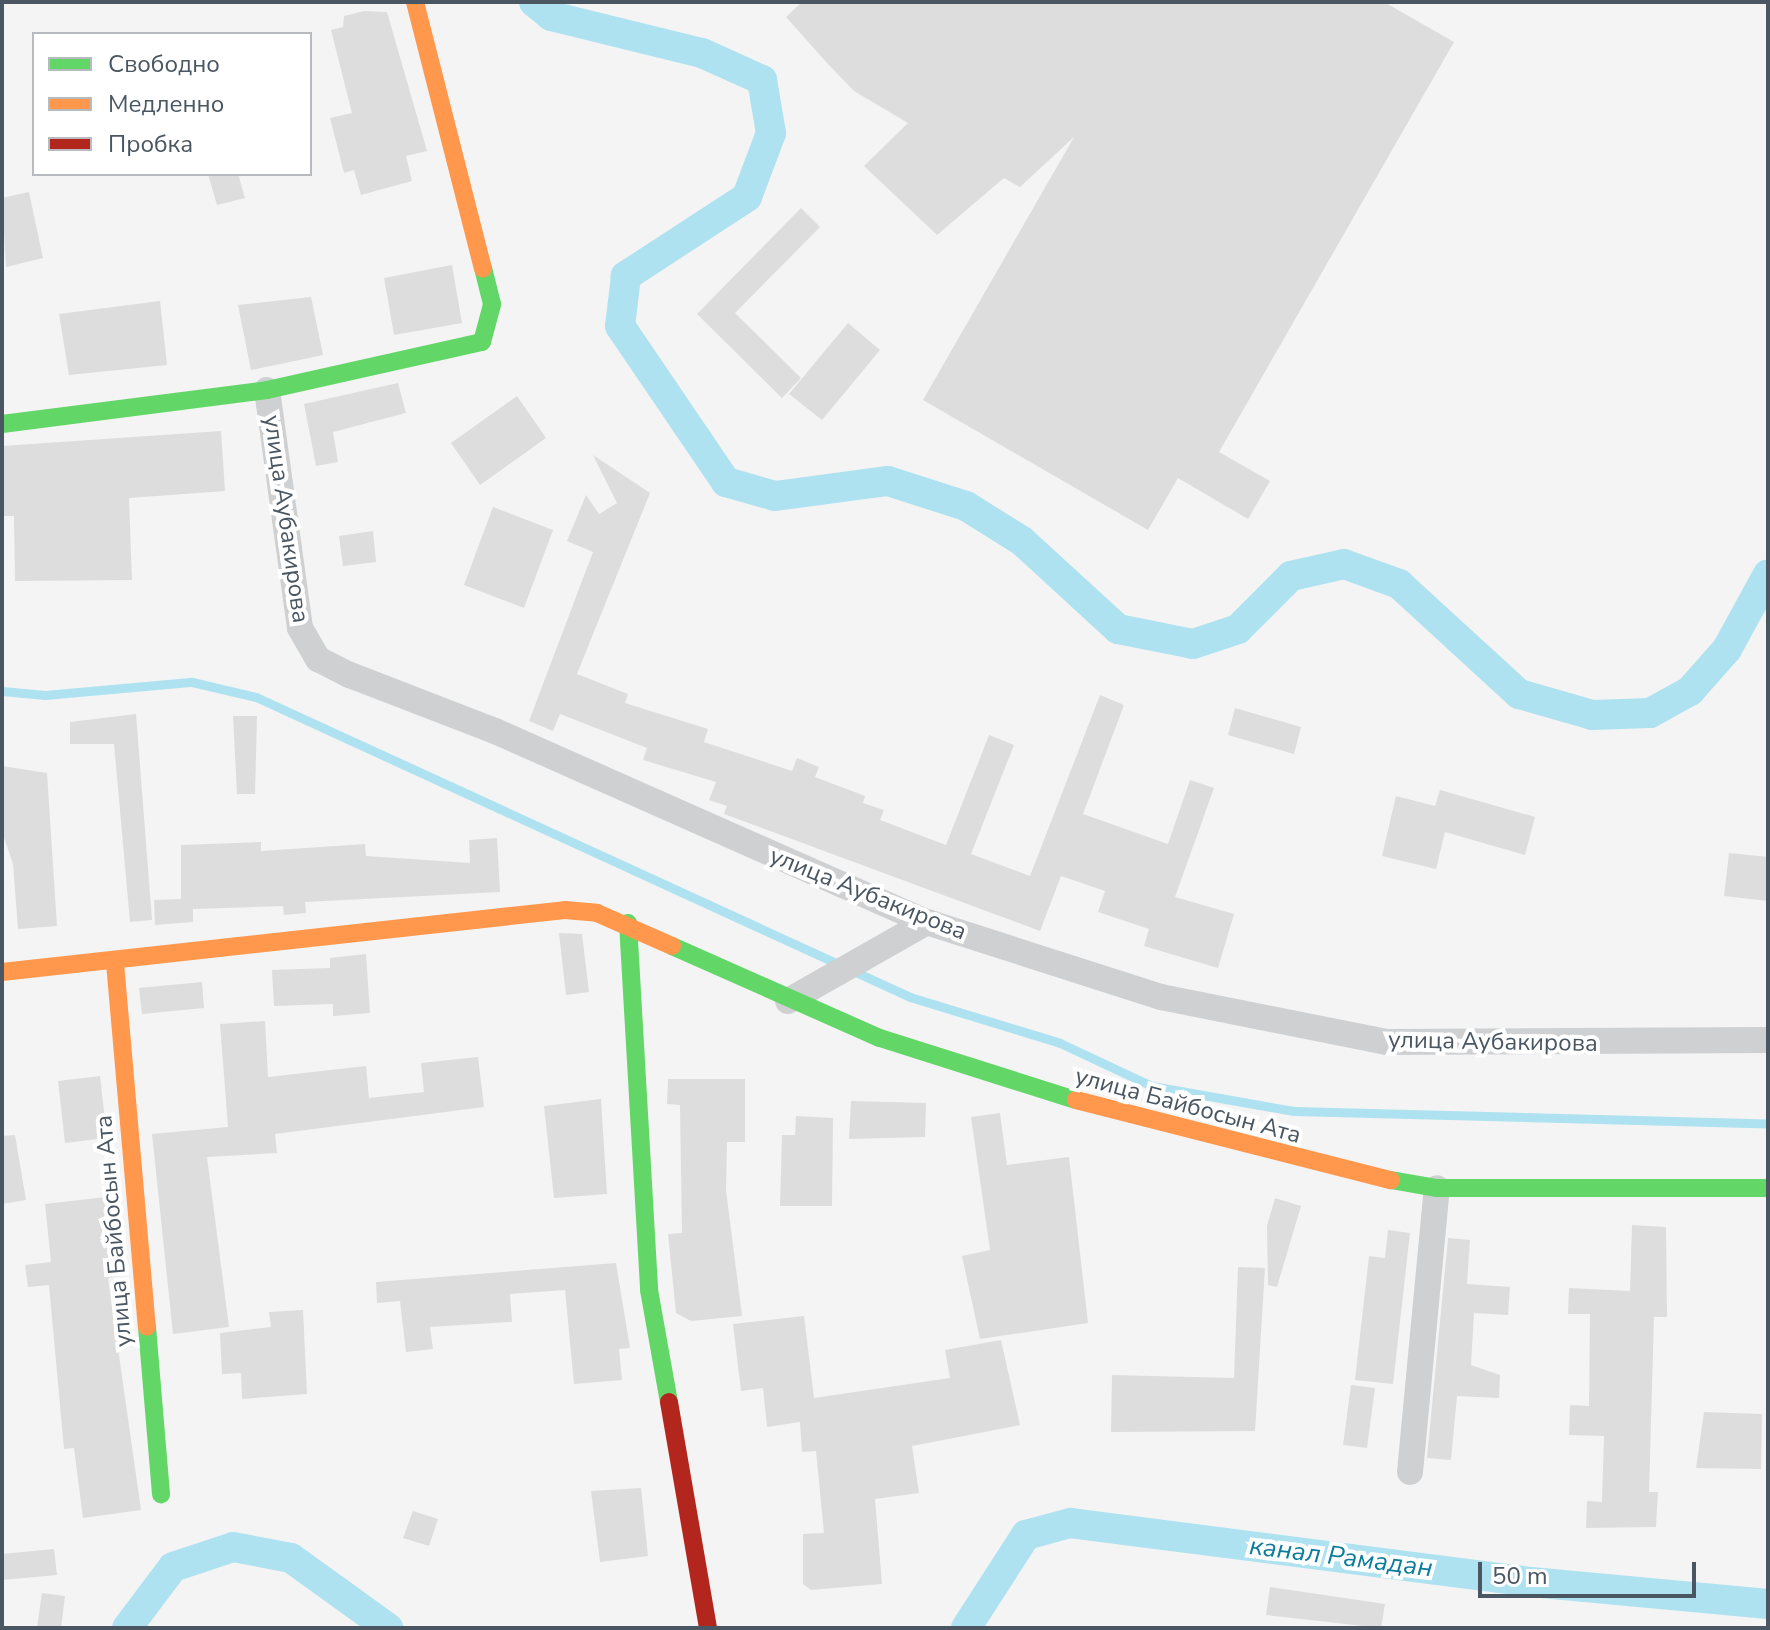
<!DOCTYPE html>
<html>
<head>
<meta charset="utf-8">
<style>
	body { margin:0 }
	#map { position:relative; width:1770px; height:1630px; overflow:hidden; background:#f4f4f4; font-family:"Nunito Sans",sans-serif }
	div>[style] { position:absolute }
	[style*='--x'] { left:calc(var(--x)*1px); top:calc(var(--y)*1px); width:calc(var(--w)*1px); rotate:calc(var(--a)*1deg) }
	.stream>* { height:9px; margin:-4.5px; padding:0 4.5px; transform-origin:4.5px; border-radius:4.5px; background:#aee2f0 }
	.canal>* { height:30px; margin:-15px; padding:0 15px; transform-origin:15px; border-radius:15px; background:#aee2f0 }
	.building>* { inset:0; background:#ddddde }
	.street>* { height:26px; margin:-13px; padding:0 13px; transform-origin:13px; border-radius:13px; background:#ced0d2 }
	.fast>* { height:18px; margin:-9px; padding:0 9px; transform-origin:9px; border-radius:9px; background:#63d668 }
	.slow>* { height:18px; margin:-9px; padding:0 9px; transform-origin:9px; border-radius:9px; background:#ff974d }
	.jam>* { height:18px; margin:-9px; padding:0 9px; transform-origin:9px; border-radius:9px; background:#b3261e }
	span { translate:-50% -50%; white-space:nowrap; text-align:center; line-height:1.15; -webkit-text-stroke:8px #fff; paint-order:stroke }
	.street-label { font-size:24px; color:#4a5661 }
	.water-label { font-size:26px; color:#0c7c9b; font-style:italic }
	.frame { position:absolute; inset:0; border:4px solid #4a5661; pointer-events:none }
	.legend { position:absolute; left:32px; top:32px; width:280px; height:144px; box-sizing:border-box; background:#fff; border:2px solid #b7bbc0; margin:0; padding:10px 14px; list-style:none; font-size:24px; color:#4a5661 }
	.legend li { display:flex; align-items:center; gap:16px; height:40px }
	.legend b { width:40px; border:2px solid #b7bbc0 }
	.scale { position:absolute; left:1478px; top:1562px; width:218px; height:36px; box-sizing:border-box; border:4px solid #4a5661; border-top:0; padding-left:10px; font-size:24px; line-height:28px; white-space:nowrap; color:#4a5661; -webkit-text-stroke:6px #fff; paint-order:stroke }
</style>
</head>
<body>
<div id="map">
	<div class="stream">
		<div style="--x:2;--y:691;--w:43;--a:5.3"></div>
		<div style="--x:45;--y:695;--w:148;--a:-5.1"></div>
		<div style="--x:192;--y:682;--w:66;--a:13.2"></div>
		<div style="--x:256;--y:697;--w:720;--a:24.64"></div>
		<div style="--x:910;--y:997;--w:157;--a:17"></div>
		<div style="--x:1060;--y:1043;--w:102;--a:25.1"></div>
		<div style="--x:1152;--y:1086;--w:144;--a:10"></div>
		<div style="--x:1294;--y:1111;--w:474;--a:1.5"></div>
	</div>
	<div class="canal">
		<div style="--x:534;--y:2;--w:22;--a:39"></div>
		<div style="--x:551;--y:16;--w:155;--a:13.8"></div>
		<div style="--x:702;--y:53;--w:66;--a:24.2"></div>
		<div style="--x:762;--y:80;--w:54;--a:80.4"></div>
		<div style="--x:771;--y:133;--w:68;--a:110.6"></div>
		<div style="--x:747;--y:197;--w:145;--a:146.9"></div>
		<div style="--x:626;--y:276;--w:50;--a:96.8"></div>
		<div style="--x:620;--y:326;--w:189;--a:55.8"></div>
		<div style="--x:726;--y:482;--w:51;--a:15.9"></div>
		<div style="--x:775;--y:496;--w:114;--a:-7.6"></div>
		<div style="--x:888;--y:481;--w:82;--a:17.8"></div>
		<div style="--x:966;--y:506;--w:66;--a:32"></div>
		<div style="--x:1022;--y:541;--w:130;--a:42.5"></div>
		<div style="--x:1118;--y:629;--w:76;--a:11.3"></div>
		<div style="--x:1193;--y:644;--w:47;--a:-18.4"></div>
		<div style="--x:1238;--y:629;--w:75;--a:-45"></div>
		<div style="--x:1291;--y:576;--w:54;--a:-12.8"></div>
		<div style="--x:1344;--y:564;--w:59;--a:20"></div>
		<div style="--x:1399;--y:584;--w:163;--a:42.5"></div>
		<div style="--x:1519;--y:694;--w:76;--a:16"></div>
		<div style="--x:1592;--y:715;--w:58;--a:-2"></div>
		<div style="--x:1650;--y:713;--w:46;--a:-28.8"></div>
		<div style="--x:1690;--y:691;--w:56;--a:-48.6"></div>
		<div style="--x:1727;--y:649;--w:85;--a:-61.3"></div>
		<div style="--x:127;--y:1628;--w:76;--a:-53"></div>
		<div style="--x:173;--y:1567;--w:63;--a:-18.4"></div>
		<div style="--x:233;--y:1547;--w:59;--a:10.7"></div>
		<div style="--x:291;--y:1558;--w:120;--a:35.8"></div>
		<div style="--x:966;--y:1628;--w:111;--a:-57.2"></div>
		<div style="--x:1026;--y:1535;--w:46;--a:-15.3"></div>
		<div style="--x:1070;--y:1523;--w:465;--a:7.3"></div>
		<div style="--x:1531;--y:1582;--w:238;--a:5.3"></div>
	</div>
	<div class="building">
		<div style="clip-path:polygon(802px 2px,1384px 2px,1454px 42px,1219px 452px,1270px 481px,1248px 519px,1178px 478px,1148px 530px,923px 400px,1074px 137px,1020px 187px,1004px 178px,937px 235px,864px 166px,908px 123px,854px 91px,827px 63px,786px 17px)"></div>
		<div style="clip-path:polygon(364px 11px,387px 12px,427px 151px,406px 156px,412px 181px,361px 195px,354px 170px,344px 173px,330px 118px,352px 113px,331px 30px,343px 27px,344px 16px)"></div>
		<div style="clip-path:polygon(208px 174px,238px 174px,245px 198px,217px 205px)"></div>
		<div style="clip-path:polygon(29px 192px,43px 258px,6px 267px,2px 198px)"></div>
		<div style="clip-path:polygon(801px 208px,820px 227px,735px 313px,801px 378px,782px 398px,697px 314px)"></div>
		<div style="clip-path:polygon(452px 265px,462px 323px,394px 335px,384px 278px)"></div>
		<div style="clip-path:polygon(311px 297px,323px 355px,251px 370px,238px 305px)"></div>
		<div style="clip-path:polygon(160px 301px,167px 365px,69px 375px,59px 314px)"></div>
		<div style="clip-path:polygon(848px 323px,880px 350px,822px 420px,789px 394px)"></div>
		<div style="clip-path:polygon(398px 383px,406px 413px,333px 432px,338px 462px,316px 466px,304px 404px)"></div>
		<div style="clip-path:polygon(517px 396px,546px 438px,480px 485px,451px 443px)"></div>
		<div style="clip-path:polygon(221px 431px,225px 491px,129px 498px,132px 580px,15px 581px,14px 516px,2px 516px,2px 446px)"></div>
		<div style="clip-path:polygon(593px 455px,650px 493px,577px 674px,628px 694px,625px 703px,708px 729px,704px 742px,792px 771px,797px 758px,819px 767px,815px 777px,865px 796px,863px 803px,884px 810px,880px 820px,946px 845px,989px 735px,1014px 745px,971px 854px,1030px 876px,1100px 695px,1124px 705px,1083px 814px,1168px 844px,1190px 780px,1214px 788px,1175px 897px,1234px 914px,1218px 968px,1144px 946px,1149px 929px,1098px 912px,1105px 891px,1061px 876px,1040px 931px,724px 814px,727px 806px,709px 800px,716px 782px,643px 760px,647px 748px,560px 714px,553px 731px,529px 721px,593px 552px,567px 541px,586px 495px,599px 514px,617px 503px)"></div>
		<div style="clip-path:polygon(493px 507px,553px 530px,524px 608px,464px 585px)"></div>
		<div style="clip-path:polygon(373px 531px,376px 562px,343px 566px,339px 536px)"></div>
		<div style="clip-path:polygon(1235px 708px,1301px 727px,1294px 754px,1228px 735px)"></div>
		<div style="clip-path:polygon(136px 714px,152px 920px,130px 922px,114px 744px,70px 744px,70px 722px)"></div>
		<div style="clip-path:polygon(233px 716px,257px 716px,255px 794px,237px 794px)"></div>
		<div style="clip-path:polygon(2px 766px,47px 773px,57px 926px,18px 929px,13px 864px,2px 832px)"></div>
		<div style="clip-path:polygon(1440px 790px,1535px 817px,1525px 855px,1445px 832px,1436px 869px,1382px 856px,1396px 796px,1435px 806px)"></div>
		<div style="clip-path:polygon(497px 838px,500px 892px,305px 902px,306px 913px,284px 915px,283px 906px,193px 909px,193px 922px,155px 925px,154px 900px,181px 899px,181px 845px,261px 842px,261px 851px,365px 844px,366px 856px,470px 863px,469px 840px)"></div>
		<div style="clip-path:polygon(1729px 853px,1768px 857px,1768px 901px,1724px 896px)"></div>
		<div style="clip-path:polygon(559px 933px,582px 934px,589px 992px,566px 995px)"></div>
		<div style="clip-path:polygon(366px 954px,370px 1013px,333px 1016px,333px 1004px,274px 1006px,272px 970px,330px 968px,330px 958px)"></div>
		<div style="clip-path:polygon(202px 982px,204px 1008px,142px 1014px,139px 988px)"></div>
		<div style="clip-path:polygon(265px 1021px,268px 1077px,366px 1066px,369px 1098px,424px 1092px,421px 1063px,478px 1057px,484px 1107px,275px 1134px,277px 1153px,207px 1157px,229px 1327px,173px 1334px,152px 1134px,228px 1127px,220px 1024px)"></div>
		<div style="clip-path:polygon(100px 1076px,107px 1138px,65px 1143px,58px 1081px)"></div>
		<div style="clip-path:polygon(668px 1079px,745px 1079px,745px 1142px,727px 1142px,726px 1190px,742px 1316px,691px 1321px,676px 1313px,668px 1234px,682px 1233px,680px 1105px,667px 1104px)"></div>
		<div style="clip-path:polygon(601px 1099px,607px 1194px,554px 1198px,544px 1106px)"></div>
		<div style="clip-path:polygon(851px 1101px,926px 1103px,925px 1137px,849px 1139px)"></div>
		<div style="clip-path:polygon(1000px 1113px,1007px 1165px,1069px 1157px,1088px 1323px,980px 1339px,962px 1256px,990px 1250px,971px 1117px)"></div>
		<div style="clip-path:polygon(796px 1116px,833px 1118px,832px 1206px,780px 1206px,782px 1135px,795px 1135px)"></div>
		<div style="clip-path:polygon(15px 1135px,26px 1200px,2px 1204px,2px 1136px)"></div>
		<div style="clip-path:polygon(106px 1197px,120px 1276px,108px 1278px,141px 1510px,83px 1518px,74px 1448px,64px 1449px,49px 1285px,28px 1287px,25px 1265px,51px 1262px,45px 1204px)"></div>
		<div style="clip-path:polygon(1275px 1198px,1301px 1206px,1277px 1287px,1268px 1285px,1267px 1226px)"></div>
		<div style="clip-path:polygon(1632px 1225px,1666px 1227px,1667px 1317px,1654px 1317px,1649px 1492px,1658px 1492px,1656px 1527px,1586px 1528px,1587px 1501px,1602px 1502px,1604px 1436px,1569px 1435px,1570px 1405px,1589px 1406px,1590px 1314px,1568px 1314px,1569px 1288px,1630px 1291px)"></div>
		<div style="clip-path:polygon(1388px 1230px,1410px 1233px,1393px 1384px,1355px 1380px,1369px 1256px,1385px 1258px)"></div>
		<div style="clip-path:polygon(1448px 1238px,1470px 1240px,1467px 1284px,1510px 1287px,1508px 1315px,1474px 1313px,1471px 1365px,1500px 1375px,1499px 1398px,1457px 1396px,1451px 1460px,1427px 1458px)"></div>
		<div style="clip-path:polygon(616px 1263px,630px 1348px,619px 1349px,622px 1380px,574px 1384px,565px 1290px,510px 1294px,512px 1322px,430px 1327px,433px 1349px,406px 1352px,400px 1301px,377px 1303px,376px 1282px)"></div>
		<div style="clip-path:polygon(1238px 1267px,1265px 1268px,1255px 1431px,1111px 1432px,1112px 1375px,1234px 1378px)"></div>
		<div style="clip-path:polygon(303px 1310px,307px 1394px,242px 1399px,241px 1373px,222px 1374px,220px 1333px,271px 1327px,269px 1312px)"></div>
		<div style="clip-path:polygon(804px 1316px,814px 1398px,950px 1378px,945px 1350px,1001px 1340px,1020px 1425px,912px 1446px,919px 1493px,875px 1499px,882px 1584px,811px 1590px,803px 1584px,803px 1534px,824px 1533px,816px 1451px,802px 1452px,800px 1422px,767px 1427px,763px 1388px,741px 1391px,733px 1324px)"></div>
		<div style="clip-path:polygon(1351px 1385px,1375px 1388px,1367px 1448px,1343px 1445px)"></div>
		<div style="clip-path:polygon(1704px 1412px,1762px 1414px,1761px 1469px,1696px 1468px)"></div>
		<div style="clip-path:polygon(641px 1488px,648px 1556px,600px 1562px,591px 1491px)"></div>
		<div style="clip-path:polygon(413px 1511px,438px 1519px,429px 1546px,403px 1538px)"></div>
		<div style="clip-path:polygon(54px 1549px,57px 1575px,2px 1580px,2px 1554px)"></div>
		<div style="clip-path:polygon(1270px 1587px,1385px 1604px,1381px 1628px,1266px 1615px)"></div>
		<div style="clip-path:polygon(42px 1593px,65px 1596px,61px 1628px,37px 1628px)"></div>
	</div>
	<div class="street">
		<div style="--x:267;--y:390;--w:240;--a:82.1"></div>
		<div style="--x:300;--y:628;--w:36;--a:60"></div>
		<div style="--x:318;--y:659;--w:36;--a:27"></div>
		<div style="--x:350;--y:675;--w:155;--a:21.1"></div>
		<div style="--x:495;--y:731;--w:472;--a:23.9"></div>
		<div style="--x:927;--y:922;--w:246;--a:17.8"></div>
		<div style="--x:1161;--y:997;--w:230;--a:11.3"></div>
		<div style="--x:1387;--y:1042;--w:381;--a:-0.3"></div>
		<div style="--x:788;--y:1001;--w:160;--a:-29.6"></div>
		<div style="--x:1410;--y:1472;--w:285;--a:-84.6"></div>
	</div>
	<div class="fast">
		<div style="--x:2;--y:424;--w:267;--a:-7.3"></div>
		<div style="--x:267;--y:390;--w:220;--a:-12.6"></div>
		<div style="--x:482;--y:342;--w:39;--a:-75"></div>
		<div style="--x:492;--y:304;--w:37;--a:-104"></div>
		<div style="--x:628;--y:923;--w:368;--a:86.7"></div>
		<div style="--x:649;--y:1290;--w:114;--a:79.9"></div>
		<div style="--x:672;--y:946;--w:227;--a:23.9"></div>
		<div style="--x:880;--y:1038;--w:206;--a:17.6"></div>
		<div style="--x:1391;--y:1180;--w:47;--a:9.9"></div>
		<div style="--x:1437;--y:1188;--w:331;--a:0"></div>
		<div style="--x:147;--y:1327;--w:168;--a:85.2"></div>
	</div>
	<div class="slow">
		<div style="--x:415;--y:2;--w:275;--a:75.7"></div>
		<div style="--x:115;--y:963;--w:365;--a:85"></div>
		<div style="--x:2;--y:972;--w:566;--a:-6.28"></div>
		<div style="--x:565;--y:910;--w:32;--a:5"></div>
		<div style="--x:597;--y:913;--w:82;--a:23.7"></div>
		<div style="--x:1076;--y:1100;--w:325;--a:14.3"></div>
	</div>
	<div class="jam">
		<div style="--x:669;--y:1402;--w:229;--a:80.2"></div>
	</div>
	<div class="street-label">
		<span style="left:286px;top:519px;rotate:82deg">улица Аубакирова</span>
		<span style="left:868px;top:894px;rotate:22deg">улица Аубакирова</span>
		<span style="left:1493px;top:1042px;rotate:1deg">улица Аубакирова</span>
		<span style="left:1188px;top:1106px;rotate:15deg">улица Байбосын Ата</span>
		<span style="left:114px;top:1231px;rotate:-95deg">улица Байбосын Ата</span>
	</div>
	<div class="water-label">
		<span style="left:1341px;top:1557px;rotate:7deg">канал Рамадан</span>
	</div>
	<div class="frame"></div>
	<ul class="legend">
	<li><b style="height:10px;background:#63d668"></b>Свободно</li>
	<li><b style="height:10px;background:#ff974d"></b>Медленно</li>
	<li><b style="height:10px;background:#b3261e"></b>Пробка</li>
	</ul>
	<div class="scale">50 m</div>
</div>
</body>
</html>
